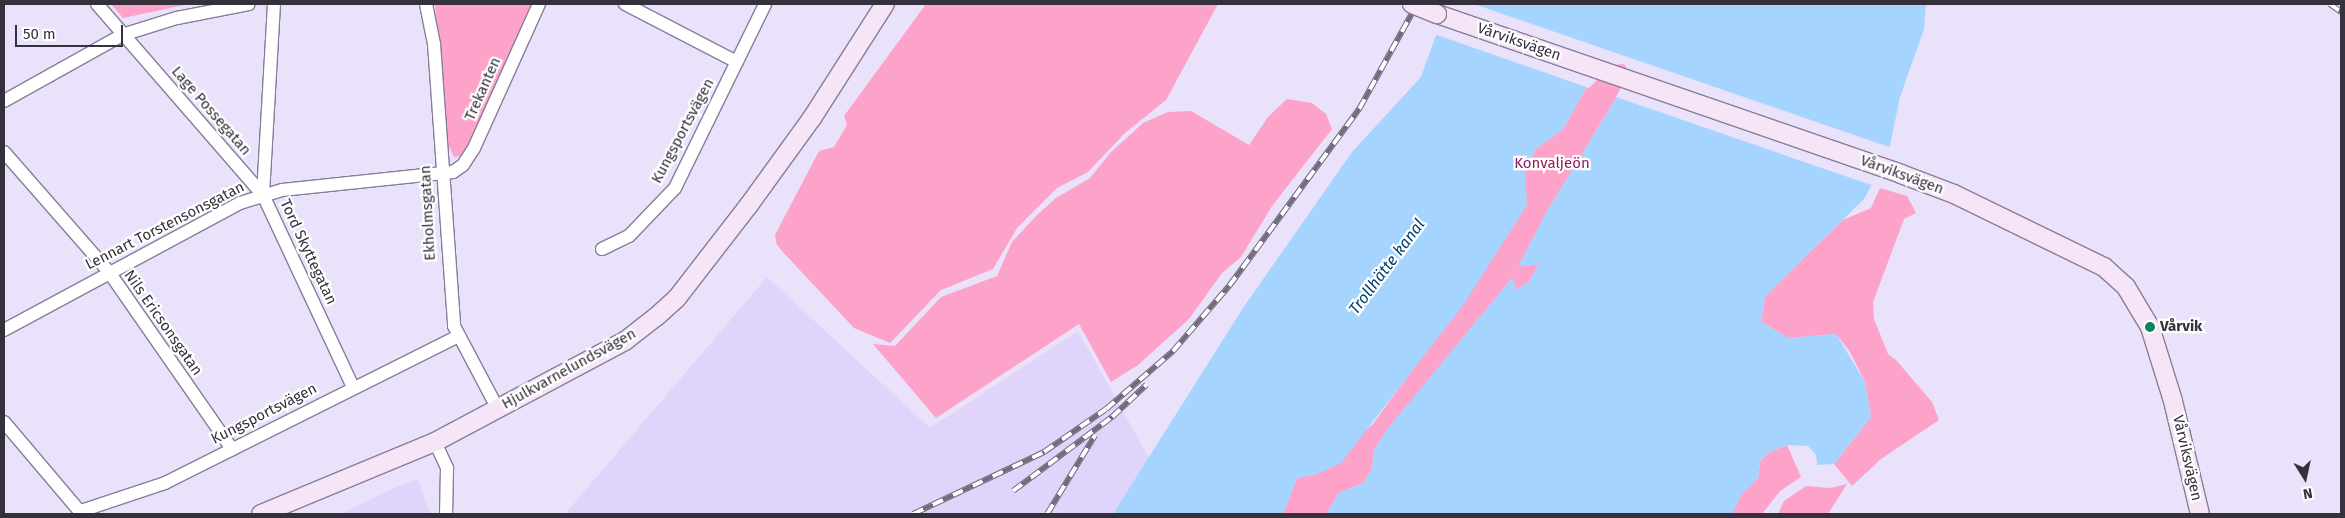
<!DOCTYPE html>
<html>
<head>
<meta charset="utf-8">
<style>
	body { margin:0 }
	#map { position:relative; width:2345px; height:518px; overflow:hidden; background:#eae2fb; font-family:"Fira Sans",sans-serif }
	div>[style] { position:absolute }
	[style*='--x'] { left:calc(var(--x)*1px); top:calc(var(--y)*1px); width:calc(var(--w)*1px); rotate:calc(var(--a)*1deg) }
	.built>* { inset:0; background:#e1d4fb }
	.green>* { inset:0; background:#fda2c8 }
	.water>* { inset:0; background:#a5d4ff }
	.pier>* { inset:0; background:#eae2fb }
	.roads { filter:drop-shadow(1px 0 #877d9a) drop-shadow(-1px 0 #877d9a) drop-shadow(0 1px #877d9a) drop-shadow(0 -1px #877d9a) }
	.street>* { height:12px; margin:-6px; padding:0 6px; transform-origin:6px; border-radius:6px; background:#fff }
	.secondary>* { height:18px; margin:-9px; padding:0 9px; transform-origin:9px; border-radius:9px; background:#f6e5f6 }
	.rail>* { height:5.5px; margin-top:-2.75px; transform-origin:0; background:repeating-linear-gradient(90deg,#fff 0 11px,#716c7c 0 22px); box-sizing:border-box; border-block:1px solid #716c7c }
	.bridges { filter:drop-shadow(1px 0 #877d9a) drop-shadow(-1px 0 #877d9a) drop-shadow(0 1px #877d9a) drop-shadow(0 -1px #877d9a) }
	.secondary-bridge>* { height:18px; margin:-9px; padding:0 9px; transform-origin:9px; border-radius:9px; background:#f6e5f6 }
	.dots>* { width:14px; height:14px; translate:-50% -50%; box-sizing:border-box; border:2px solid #fff; border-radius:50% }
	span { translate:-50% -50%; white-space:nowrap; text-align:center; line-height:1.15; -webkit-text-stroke:4.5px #fff; paint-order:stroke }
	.street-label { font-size:15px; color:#34303c }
	.park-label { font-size:15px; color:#8f1c5a }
	.poi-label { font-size:15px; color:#34303c; font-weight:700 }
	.left { translate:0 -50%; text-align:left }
	.water-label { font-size:16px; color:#00416d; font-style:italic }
	.frame { position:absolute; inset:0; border:5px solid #34303c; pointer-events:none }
	.north { position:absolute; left:2280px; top:453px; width:50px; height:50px; -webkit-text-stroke:4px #fff; paint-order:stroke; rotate:170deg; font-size:14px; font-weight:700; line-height:20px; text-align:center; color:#34303c }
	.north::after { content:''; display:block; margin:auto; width:18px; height:22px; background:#34303c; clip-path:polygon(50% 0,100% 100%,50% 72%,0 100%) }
	.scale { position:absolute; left:15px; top:25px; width:108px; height:22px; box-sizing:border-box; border:2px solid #34303c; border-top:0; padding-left:6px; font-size:15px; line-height:18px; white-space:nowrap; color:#34303c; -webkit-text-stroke:4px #fff; paint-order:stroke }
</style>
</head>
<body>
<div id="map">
	<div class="built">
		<div style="clip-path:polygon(767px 277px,930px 428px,1078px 331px,1149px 458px,1113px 514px,565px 514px)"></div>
		<div style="clip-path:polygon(418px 479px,430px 514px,341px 514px,394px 488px)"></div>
	</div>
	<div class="green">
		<div style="clip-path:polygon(111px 4px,189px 4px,123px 18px)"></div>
		<div style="clip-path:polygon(435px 4px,531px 4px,470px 141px,461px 156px,454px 157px,448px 144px)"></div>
		<div style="clip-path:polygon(926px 4px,1218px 4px,1166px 100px,1125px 133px,1088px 172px,1057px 188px,1017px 228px,993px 269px,941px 290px,890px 343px,854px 328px,781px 250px,776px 243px,775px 235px,819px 151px,834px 147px,847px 125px,844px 116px)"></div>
		<div style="clip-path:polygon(1611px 62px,1625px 62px,1632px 72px,1546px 213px,1519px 266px,1539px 264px,1529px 282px,1516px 290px,1512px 278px,1389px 428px,1374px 450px,1372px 469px,1363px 483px,1339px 493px,1326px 514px,1283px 514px,1297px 478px,1317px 474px,1373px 424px,1405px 380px,1524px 179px,1525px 168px,1536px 149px,1563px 129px,1590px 81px)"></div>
		<div style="clip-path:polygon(1287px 99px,1312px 103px,1326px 114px,1332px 129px,1272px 206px,1241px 257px,1222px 273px,1189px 319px,1138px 365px,1111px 382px,1079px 324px,936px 418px,873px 344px,895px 346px,941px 297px,997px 276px,1012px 242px,1036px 216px,1056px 198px,1090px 178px,1110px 153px,1143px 123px,1168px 112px,1191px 111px,1249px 145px,1268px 117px)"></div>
		<div style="clip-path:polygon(1880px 188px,1907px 196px,1916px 213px,1904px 219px,1873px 302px,1874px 319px,1888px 354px,1896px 360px,1932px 402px,1939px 420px,1881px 459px,1852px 486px,1834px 464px,1871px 417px,1865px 382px,1850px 352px,1836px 334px,1788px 338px,1761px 322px,1765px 296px,1843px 220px,1871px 208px)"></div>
		<div style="clip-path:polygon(1787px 445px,1801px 477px,1780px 491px,1762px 514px,1732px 514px,1741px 495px,1758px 478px,1760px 461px,1768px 453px)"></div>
		<div style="clip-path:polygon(1847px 484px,1828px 514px,1778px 514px,1784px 501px,1806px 486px,1830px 488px)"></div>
	</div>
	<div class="water">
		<div style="clip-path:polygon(1447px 4px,1926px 4px,1924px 29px,1900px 97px,1888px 155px,1864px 199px,1765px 297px,1761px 322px,1788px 338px,1836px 334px,1865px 382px,1871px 417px,1834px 464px,1817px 465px,1816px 455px,1808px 446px,1787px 445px,1768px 453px,1760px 461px,1758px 478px,1741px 495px,1732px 514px,1326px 514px,1339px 493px,1363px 483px,1372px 469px,1374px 450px,1388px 428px,1512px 278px,1516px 290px,1529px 282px,1539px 264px,1518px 267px,1546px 213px,1632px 72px,1625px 62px,1611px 62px,1590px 81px,1563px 129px,1536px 149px,1525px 168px,1527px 205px,1464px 304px,1341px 463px,1317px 474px,1297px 478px,1283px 514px,1113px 514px,1243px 308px,1352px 152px,1421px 77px)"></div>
	</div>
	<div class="pier">
		<div style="clip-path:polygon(1444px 4px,1474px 4px,1892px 148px,1891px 156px,1874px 186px,1616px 97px,1629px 72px,1624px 64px,1612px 65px,1589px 88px,1434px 34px)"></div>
	</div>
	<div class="roads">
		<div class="street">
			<div style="--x:97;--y:4;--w:253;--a:49"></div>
			<div style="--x:274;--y:4;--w:191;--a:93.3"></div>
			<div style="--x:263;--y:195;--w:212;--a:64.9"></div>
			<div style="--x:426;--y:4;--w:41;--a:78.7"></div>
			<div style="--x:434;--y:44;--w:283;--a:85.9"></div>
			<div style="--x:454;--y:326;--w:94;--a:62.1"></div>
			<div style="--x:625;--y:4;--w:126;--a:27.4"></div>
			<div style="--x:4;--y:101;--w:135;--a:-29.2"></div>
			<div style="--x:122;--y:35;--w:58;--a:-17.2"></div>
			<div style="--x:177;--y:18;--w:73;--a:-11"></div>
			<div style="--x:4;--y:152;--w:159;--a:48.8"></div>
			<div style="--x:109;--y:272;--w:216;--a:55.2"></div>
			<div style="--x:602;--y:249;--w:30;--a:-26"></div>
			<div style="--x:629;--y:236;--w:66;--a:-46.2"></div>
			<div style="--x:675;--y:188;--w:205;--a:-63.9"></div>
			<div style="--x:4;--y:330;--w:268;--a:-28.3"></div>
			<div style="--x:240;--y:203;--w:44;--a:-17.2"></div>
			<div style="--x:282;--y:190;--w:172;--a:-6"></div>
			<div style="--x:453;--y:172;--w:12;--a:-35"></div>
			<div style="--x:463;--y:165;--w:20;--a:-57"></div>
			<div style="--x:474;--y:148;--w:158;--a:-65.7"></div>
			<div style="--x:4;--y:422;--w:121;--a:49.7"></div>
			<div style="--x:435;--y:442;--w:29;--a:65"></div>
			<div style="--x:447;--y:468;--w:46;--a:91.2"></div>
			<div style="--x:81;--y:511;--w:89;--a:-18.4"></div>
			<div style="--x:165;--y:483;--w:328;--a:-26.6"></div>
		</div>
		<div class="secondary">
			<div style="--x:1437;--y:14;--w:491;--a:19"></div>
			<div style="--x:1901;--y:174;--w:57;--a:20.7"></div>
			<div style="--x:1954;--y:194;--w:167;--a:26"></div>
			<div style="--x:2104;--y:267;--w:30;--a:42"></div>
			<div style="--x:2126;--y:287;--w:47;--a:59"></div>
			<div style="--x:2150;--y:327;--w:77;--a:72.7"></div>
			<div style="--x:2173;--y:401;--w:116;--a:76.6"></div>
			<div style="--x:261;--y:514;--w:188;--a:-22.5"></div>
			<div style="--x:435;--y:442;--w:215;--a:-28"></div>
			<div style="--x:625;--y:341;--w:39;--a:-38"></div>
			<div style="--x:656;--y:317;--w:28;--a:-42"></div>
			<div style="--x:677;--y:298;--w:118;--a:-52.3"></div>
			<div style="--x:749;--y:205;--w:107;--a:-54.1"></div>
			<div style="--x:812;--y:118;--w:135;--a:-57.4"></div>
		</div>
	</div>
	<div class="rail">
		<div style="--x:2330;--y:4;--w:14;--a:36"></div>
		<div style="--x:1013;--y:491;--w:124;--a:-36.8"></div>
		<div style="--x:1112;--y:417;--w:47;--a:-43.3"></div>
		<div style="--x:913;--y:514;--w:145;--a:-25.3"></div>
		<div style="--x:1044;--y:452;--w:75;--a:-34.7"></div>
		<div style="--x:1106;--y:409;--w:89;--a:-40.9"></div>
		<div style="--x:1173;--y:351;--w:86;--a:-49.3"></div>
		<div style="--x:1229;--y:286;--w:220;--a:-53.7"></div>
		<div style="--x:1359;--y:109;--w:120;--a:-61.1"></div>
		<div style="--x:1047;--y:514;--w:92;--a:-58.7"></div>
	</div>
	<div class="bridges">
		<div class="secondary-bridge">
			<div style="--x:1412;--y:4;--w:27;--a:22"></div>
		</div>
	</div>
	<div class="dots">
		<div style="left:2150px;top:327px;background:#0d8362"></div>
	</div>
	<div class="street-label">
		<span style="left:1519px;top:42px;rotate:19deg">Vårviksvägen</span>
		<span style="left:483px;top:89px;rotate:-66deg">Trekanten</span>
		<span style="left:211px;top:111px;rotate:49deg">Lage Possegatan</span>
		<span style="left:683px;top:131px;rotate:-62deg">Kungsportsvägen</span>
		<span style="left:1902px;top:175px;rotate:20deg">Vårviksvägen</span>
		<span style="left:428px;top:213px;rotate:-93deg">Ekholmsgatan</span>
		<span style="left:165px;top:226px;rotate:-27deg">Lennart Torstensonsgatan</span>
		<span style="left:308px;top:252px;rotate:65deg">Tord Skyttegatan</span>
		<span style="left:163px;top:323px;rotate:55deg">Nils Ericsonsgatan</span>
		<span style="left:569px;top:369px;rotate:-29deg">Hjulkvarnelundsvägen</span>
		<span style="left:264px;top:414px;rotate:-27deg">Kungsportsvägen</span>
		<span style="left:2187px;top:458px;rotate:77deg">Vårviksvägen</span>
	</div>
	<div class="park-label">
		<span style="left:1552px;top:164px">Konvaljeön</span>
	</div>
	<div class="poi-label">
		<span class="left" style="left:2160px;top:327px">Vårvik</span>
	</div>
	<div class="water-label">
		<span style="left:1387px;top:267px;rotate:-53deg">Trollhätte kanal</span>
	</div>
	<div class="frame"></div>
	<div class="north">N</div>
	<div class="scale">50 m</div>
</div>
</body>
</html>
